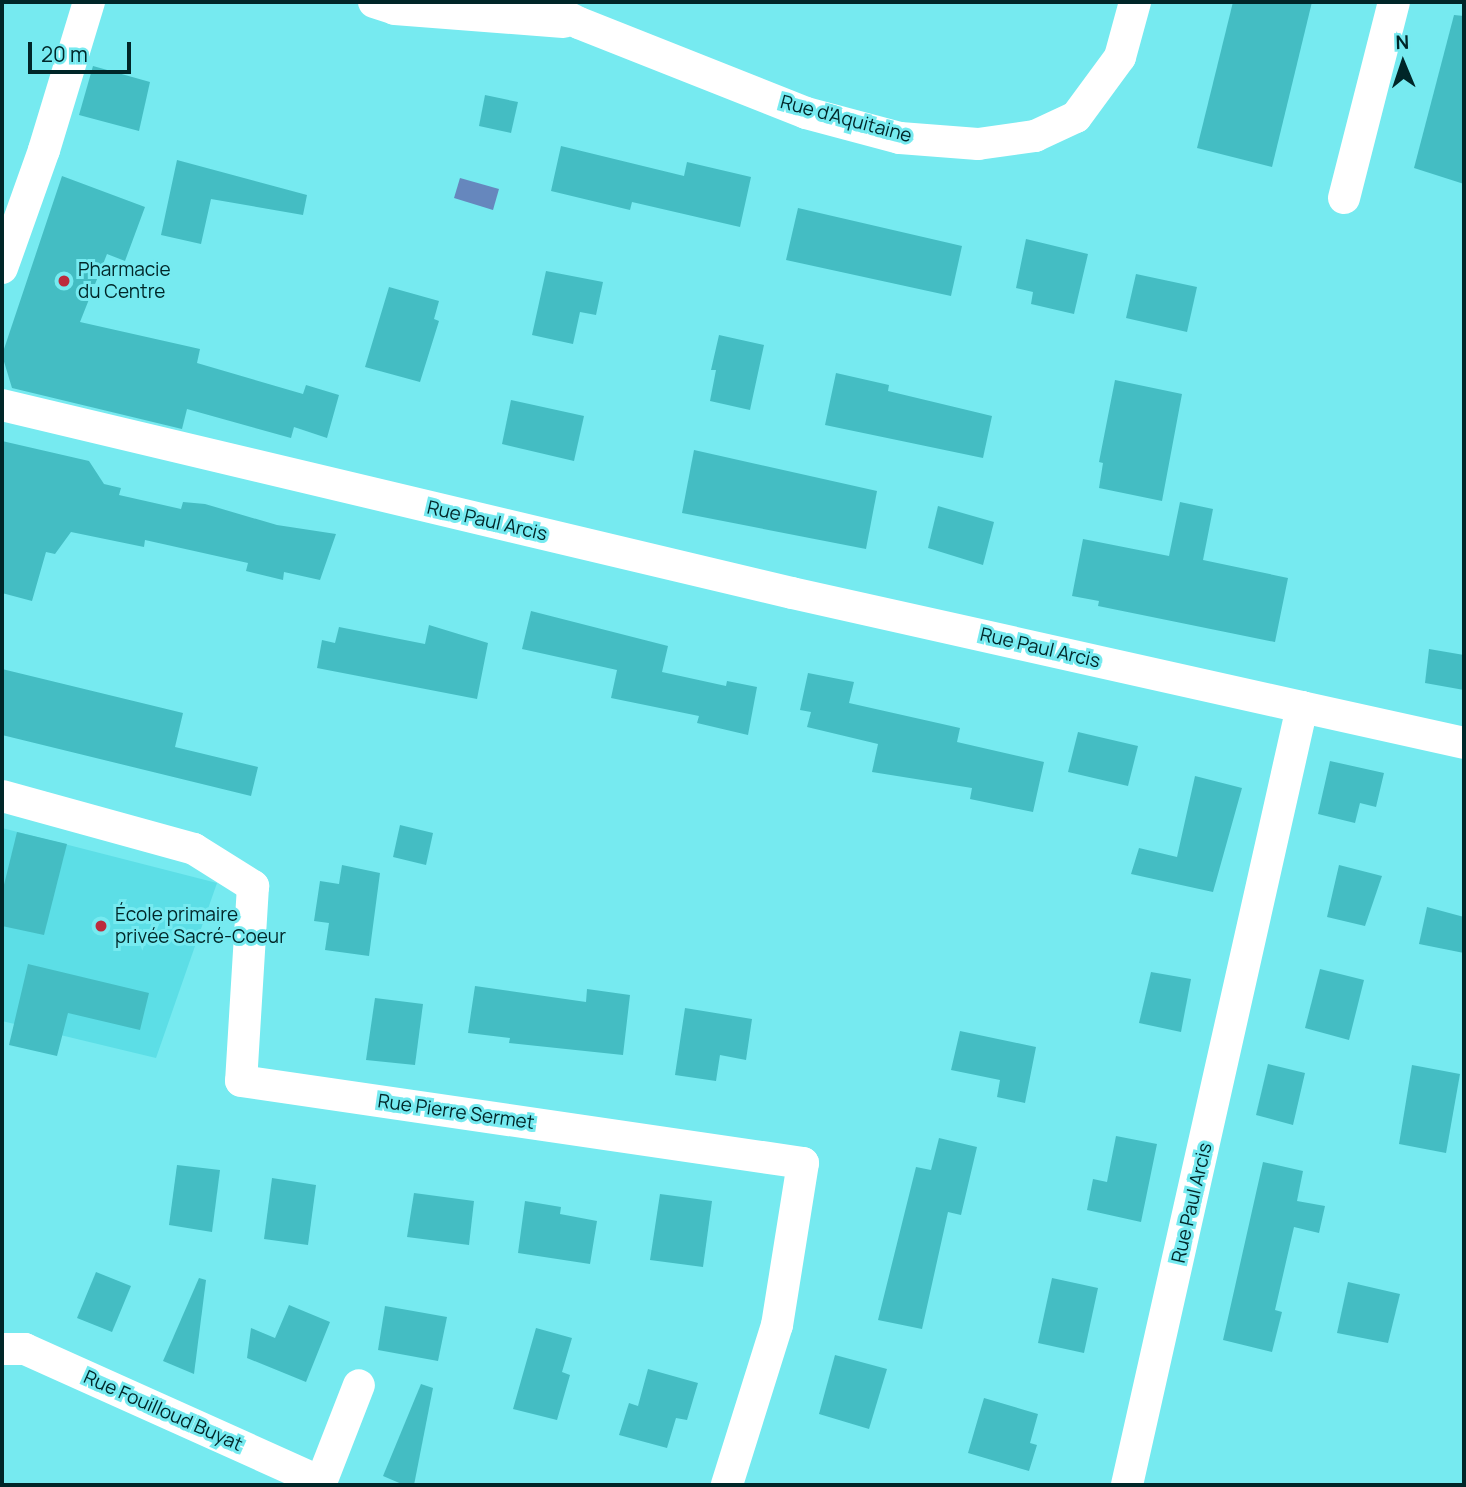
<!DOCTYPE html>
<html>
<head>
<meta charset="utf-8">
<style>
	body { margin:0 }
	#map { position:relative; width:1466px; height:1487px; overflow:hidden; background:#76eaf0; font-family:Manrope,sans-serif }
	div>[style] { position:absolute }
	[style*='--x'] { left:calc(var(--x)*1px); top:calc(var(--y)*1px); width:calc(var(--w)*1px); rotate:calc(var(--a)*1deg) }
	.built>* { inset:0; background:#5cdee6 }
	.water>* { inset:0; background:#6687bd }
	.building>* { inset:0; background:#44bdc3 }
	.minor>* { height:32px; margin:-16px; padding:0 16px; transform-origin:16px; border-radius:16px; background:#fff }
	.dots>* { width:19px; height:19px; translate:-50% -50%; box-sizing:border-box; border:4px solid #76eaf0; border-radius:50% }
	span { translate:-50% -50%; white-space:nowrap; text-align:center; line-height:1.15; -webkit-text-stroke:6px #76eaf0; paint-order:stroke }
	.street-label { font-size:19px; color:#002628 }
	.poi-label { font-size:19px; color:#002628 }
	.left { translate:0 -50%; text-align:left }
	.frame { position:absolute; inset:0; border:4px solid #002628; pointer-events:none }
	.north { position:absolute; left:1368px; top:28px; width:70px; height:70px; -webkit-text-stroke:5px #76eaf0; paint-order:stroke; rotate:358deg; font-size:19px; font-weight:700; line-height:28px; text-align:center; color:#002628 }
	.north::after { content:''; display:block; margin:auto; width:24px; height:32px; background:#002628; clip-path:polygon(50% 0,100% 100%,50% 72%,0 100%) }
	.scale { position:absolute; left:28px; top:42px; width:103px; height:32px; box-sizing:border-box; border:4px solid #002628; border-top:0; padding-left:9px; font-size:21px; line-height:24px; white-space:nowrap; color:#002628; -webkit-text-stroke:5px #76eaf0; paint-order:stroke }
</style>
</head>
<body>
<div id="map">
	<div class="built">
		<div style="clip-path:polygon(2px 828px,217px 883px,156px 1058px,2px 1021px)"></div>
	</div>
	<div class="water">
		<div style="clip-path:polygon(460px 178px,499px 189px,493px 210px,454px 198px)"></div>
	</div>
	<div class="building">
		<div style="clip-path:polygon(1233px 2px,1312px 2px,1272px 167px,1197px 148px)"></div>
		<div style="clip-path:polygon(1454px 15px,1464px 16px,1464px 184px,1414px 168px)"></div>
		<div style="clip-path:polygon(93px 66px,150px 82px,139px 131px,79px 115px)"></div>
		<div style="clip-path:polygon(485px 95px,518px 102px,511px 133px,479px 126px)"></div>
		<div style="clip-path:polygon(561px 146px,684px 176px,687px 162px,751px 177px,740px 227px,632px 202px,630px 210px,551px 191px)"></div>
		<div style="clip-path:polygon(177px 160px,307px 195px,303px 215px,211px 199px,201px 244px,161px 235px)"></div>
		<div style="clip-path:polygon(62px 176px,145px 207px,125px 261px,107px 254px,80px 322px,200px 349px,197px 363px,303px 394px,306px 385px,339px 395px,327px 438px,294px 427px,291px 438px,187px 409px,182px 429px,12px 388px,2px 355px)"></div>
		<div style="clip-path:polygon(798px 208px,962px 246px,951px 296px,786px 260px)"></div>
		<div style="clip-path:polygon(1026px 239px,1088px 254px,1074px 314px,1031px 304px,1033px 292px,1016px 288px)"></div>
		<div style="clip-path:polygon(546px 271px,603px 282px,596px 315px,580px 312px,573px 344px,532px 335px)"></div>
		<div style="clip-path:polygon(1136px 274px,1197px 287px,1187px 332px,1126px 318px)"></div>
		<div style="clip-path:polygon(389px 287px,439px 301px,434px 319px,439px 321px,420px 382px,365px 367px)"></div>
		<div style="clip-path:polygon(719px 335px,764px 345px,750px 410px,710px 401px,716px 370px,711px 370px)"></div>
		<div style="clip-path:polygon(836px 373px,889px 385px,888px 391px,992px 416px,983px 458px,825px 425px)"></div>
		<div style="clip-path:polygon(1115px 380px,1182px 394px,1162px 501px,1099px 488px,1103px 463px,1099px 462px)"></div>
		<div style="clip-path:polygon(511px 400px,584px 416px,574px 461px,502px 444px)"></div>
		<div style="clip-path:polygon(2px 441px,89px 461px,104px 484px,121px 488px,119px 495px,181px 509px,183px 502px,205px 504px,277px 525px,336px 534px,320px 580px,284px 572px,283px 580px,246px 571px,248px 563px,145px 540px,144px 547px,71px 532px,55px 554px,46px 552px,32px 601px,2px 593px)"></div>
		<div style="clip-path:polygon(694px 450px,877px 491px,866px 549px,682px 513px)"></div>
		<div style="clip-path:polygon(1180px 502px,1213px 509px,1203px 560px,1288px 578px,1275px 642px,1098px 606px,1099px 601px,1072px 596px,1083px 539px,1169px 556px)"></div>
		<div style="clip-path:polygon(938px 506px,994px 522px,983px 565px,928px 548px)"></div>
		<div style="clip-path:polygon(531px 611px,668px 646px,662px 672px,726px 686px,727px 681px,757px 687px,748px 735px,697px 723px,699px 716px,611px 698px,617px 670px,522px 649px)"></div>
		<div style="clip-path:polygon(429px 625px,488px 643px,477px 699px,317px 668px,322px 640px,335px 643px,339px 627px,425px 644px)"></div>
		<div style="clip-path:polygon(1429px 649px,1464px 655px,1464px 690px,1425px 683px)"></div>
		<div style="clip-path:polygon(2px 669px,183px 713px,175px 747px,258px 767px,251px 796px,2px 735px)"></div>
		<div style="clip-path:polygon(808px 673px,854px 682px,849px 703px,960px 728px,957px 742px,1044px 762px,1033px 812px,970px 799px,972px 788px,872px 772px,878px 744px,807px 727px,811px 712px,800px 710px)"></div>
		<div style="clip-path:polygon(1078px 732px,1138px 746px,1128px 786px,1068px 772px)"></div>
		<div style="clip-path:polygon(1330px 761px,1384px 773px,1376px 807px,1360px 803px,1355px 823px,1318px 814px)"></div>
		<div style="clip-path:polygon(1195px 776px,1242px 788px,1213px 892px,1131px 874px,1139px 848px,1177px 857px)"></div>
		<div style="clip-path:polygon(400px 825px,433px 833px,426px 865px,393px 857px)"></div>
		<div style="clip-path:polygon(17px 832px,67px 844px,44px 935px,2px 926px,2px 893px)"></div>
		<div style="clip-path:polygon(342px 865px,380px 873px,369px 956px,325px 950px,329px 923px,314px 921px,320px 881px,339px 884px)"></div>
		<div style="clip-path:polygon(1339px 865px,1382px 876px,1365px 926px,1327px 917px)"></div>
		<div style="clip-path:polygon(1427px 907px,1464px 917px,1464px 953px,1419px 944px)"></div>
		<div style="clip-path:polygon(28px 964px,149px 993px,140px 1030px,68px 1013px,57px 1056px,9px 1045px)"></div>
		<div style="clip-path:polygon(1320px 969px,1364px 980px,1349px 1040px,1305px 1028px)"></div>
		<div style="clip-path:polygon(1151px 972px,1191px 979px,1181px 1032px,1139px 1023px)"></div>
		<div style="clip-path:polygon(475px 986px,586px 1002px,587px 989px,630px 995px,623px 1055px,509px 1043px,510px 1038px,468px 1033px)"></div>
		<div style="clip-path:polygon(375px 998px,423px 1004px,415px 1065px,366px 1060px)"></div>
		<div style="clip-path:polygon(685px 1008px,752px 1019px,746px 1060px,720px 1055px,716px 1081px,675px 1075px)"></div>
		<div style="clip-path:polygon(960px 1031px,1036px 1047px,1025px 1103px,997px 1097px,1000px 1080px,951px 1070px)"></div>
		<div style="clip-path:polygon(1268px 1064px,1305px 1073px,1293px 1125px,1256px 1115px)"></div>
		<div style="clip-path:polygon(1412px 1065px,1460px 1074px,1446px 1153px,1399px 1144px)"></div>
		<div style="clip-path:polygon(1116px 1136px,1157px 1144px,1141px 1222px,1087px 1210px,1093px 1179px,1107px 1182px)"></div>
		<div style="clip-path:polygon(939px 1138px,977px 1147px,961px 1215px,948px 1212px,922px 1329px,878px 1320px,916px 1167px,931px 1170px)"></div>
		<div style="clip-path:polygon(1263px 1162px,1303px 1171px,1297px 1201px,1325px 1206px,1319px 1233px,1294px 1227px,1275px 1310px,1282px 1312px,1272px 1352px,1223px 1340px)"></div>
		<div style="clip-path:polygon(177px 1165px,220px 1170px,212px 1232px,169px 1225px)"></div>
		<div style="clip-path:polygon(272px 1178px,316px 1185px,308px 1245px,264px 1239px)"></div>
		<div style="clip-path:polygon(414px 1193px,474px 1201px,469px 1245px,407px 1237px)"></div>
		<div style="clip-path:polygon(660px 1194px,712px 1201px,703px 1267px,650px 1260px)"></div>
		<div style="clip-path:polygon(525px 1201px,561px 1207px,560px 1214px,597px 1221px,590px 1264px,518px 1253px)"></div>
		<div style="clip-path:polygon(96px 1272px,131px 1286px,112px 1332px,77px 1318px)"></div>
		<div style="clip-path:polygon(199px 1278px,206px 1280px,194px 1374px,163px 1361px)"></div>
		<div style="clip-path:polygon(1052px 1278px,1098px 1288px,1084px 1353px,1038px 1343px)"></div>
		<div style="clip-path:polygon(1348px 1282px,1400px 1294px,1388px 1343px,1337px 1333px)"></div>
		<div style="clip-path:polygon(289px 1305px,330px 1322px,306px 1382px,247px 1358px,251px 1328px,275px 1338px)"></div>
		<div style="clip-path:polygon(385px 1306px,447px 1317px,438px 1361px,378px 1350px)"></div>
		<div style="clip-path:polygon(536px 1328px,572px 1338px,562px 1372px,570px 1375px,557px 1420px,513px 1409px)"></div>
		<div style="clip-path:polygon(835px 1355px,887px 1369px,869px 1429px,819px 1414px)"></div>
		<div style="clip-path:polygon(648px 1369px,698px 1383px,687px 1420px,676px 1418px,667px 1448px,619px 1435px,629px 1403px,638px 1406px)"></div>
		<div style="clip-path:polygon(421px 1384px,433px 1388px,414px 1485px,404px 1485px,383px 1476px)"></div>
		<div style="clip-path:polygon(984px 1398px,1038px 1414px,1030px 1443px,1037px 1445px,1029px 1471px,968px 1453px)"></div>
	</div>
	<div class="minor">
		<div style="--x:374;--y:2;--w:22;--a:18"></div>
		<div style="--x:395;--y:9;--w:169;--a:4.4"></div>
		<div style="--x:538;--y:2;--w:46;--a:27.1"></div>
		<div style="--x:579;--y:23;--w:244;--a:21.6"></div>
		<div style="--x:806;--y:113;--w:97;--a:14.9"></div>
		<div style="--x:900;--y:138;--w:78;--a:4.4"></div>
		<div style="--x:978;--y:144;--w:58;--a:-8"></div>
		<div style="--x:1035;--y:136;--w:45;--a:-24.9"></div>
		<div style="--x:1076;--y:117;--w:74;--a:-53.7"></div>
		<div style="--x:1120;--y:57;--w:57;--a:-74.7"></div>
		<div style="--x:1344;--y:198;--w:202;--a:-75.7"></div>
		<div style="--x:2;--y:268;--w:125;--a:-70.4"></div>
		<div style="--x:44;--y:150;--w:155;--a:-73.1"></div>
		<div style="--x:2;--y:405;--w:812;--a:13.39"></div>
		<div style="--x:792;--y:593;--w:523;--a:12.6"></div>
		<div style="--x:1302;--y:707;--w:797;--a:102.68"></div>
		<div style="--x:1302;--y:707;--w:166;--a:12.5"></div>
		<div style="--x:2;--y:796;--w:199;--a:15.4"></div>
		<div style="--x:194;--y:849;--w:70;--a:32.1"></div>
		<div style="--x:253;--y:886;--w:195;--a:93.5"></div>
		<div style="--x:241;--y:1081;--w:568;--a:8.3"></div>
		<div style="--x:803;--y:1163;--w:164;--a:99.1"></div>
		<div style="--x:777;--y:1325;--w:168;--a:107.4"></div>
		<div style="--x:2;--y:1349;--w:23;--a:0"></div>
		<div style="--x:25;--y:1349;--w:325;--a:24.2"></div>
		<div style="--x:320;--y:1485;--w:107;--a:-68.7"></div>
	</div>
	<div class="dots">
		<div style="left:64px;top:281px;background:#bc2b3c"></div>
		<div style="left:101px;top:926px;background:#bc2b3c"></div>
	</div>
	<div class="street-label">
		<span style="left:846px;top:119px;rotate:15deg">Rue d'Aquitaine</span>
		<span style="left:487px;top:521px;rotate:13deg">Rue Paul Arcis</span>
		<span style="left:1040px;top:648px;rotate:13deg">Rue Paul Arcis</span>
		<span style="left:456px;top:1112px;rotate:8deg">Rue Pierre Sermet</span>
		<span style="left:1192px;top:1203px;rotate:-77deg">Rue Paul Arcis</span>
		<span style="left:163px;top:1411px;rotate:24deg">Rue Fouilloud Buyat</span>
	</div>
	<div class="poi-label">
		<span class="left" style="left:78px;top:281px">Pharmacie<br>du Centre</span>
		<span class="left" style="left:115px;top:926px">École primaire<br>privée Sacré-Coeur</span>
	</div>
	<div class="frame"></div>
	<div class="north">N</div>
	<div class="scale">20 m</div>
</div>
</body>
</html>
